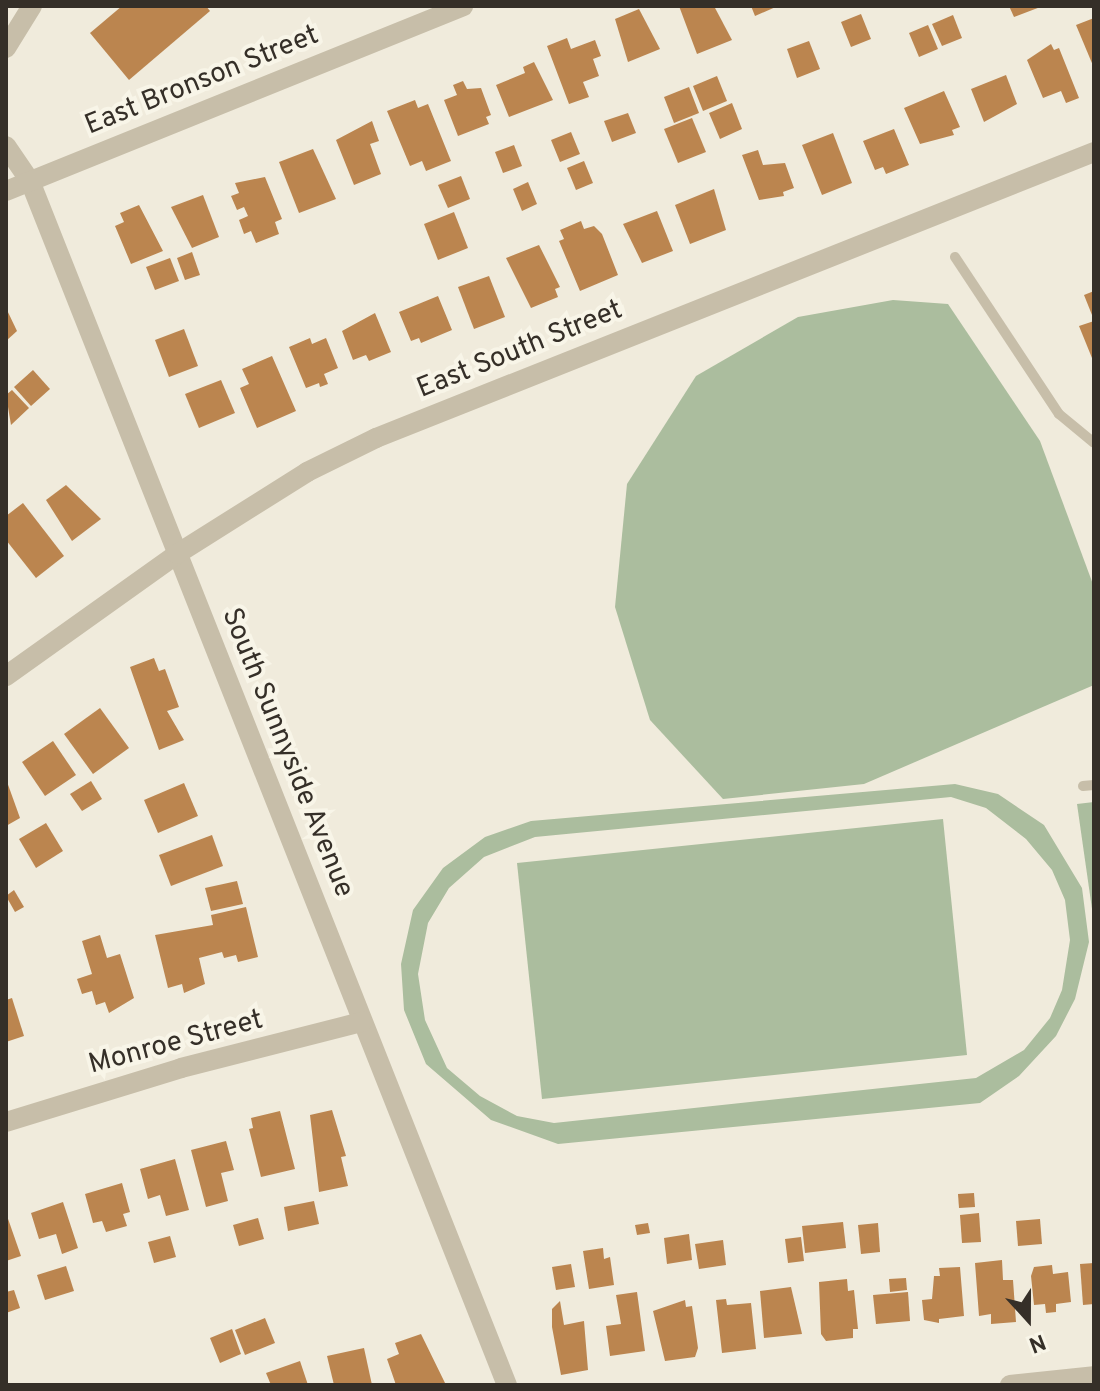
<!DOCTYPE html>
<html>
<head>
<meta charset="utf-8">
<style>
	body { margin:0 }
	#map { position:relative; width:1100px; height:1391px; overflow:hidden; background:#f0ebdc; font-family:Overpass,sans-serif }
	div>[style] { position:absolute }
	[style*='--x'] { left:calc(var(--x)*1px); top:calc(var(--y)*1px); width:calc(var(--w)*1px); rotate:calc(var(--a)*1deg) }
	.green>* { inset:0; background:#abbd9e }
	.building>* { inset:0; background:#bb854f }
	.service>* { height:10px; margin:-5px; padding:0 5px; transform-origin:5px; border-radius:5px; background:#c7bea9 }
	.minor>* { height:20px; margin:-10px; padding:0 10px; transform-origin:10px; border-radius:10px; background:#c7bea9 }
	span { translate:-50% -50%; white-space:nowrap; text-align:center; line-height:1.15; -webkit-text-stroke:8px #f8f5e8; paint-order:stroke }
	.street-label { font-size:28px; color:#352f28 }
	.frame { position:absolute; inset:0; border:8px solid #352f28; pointer-events:none }
	.north { position:absolute; left:988px; top:1279px; width:80px; height:80px; -webkit-text-stroke:6px #f8f5e8; paint-order:stroke; rotate:159deg; font-size:22px; font-weight:700; line-height:32px; text-align:center; color:#352f28 }
	.north::after { content:''; display:block; margin:auto; width:28px; height:36px; background:#352f28; clip-path:polygon(50% 0,100% 100%,50% 72%,0 100%) }
</style>
</head>
<body>
<div id="map">
	<div class="green">
		<div style="clip-path:polygon(893px 300px,948px 304px,1040px 441px,1094px 587px,1094px 685px,864px 784px,723px 799px,650px 720px,615px 607px,627px 484px,696px 376px,798px 317px)"></div>
		<div style="clip-path:polygon(evenodd,955px 784px,998px 794px,1044px 825px,1082px 888px,1089px 942px,1075px 999px,1056px 1036px,1019px 1076px,980px 1103px,558px 1144px,491px 1120px,426px 1064px,404px 1010px,401px 964px,413px 910px,443px 868px,485px 837px,531px 821px,955px 784px,951px 797px,986px 808px,1026px 839px,1052px 870px,1065px 900px,1070px 940px,1062px 990px,1050px 1018px,1024px 1050px,976px 1078px,554px 1123px,517px 1116px,480px 1096px,447px 1068px,425px 1020px,418px 974px,428px 923px,449px 888px,484px 857px,535px 837px,951px 797px)"></div>
		<div style="clip-path:polygon(1094px 802px,1094px 923px,1077px 804px)"></div>
		<div style="clip-path:polygon(943px 819px,967px 1055px,542px 1099px,517px 863px)"></div>
	</div>
	<div class="building">
		<div style="clip-path:polygon(122px 6px,206px 6px,210px 11px,129px 80px,90px 33px)"></div>
		<div style="clip-path:polygon(679px 6px,714px 6px,732px 40px,697px 54px)"></div>
		<div style="clip-path:polygon(751px 6px,778px 6px,755px 16px)"></div>
		<div style="clip-path:polygon(1009px 6px,1043px 6px,1014px 17px)"></div>
		<div style="clip-path:polygon(639px 9px,660px 49px,628px 62px,615px 19px)"></div>
		<div style="clip-path:polygon(861px 14px,871px 39px,851px 47px,841px 22px)"></div>
		<div style="clip-path:polygon(953px 15px,962px 38px,942px 46px,932px 24px)"></div>
		<div style="clip-path:polygon(1094px 18px,1094px 68px,1076px 25px)"></div>
		<div style="clip-path:polygon(928px 25px,938px 49px,919px 57px,909px 33px)"></div>
		<div style="clip-path:polygon(567px 38px,571px 49px,595px 40px,601px 56px,593px 59px,599px 76px,583px 82px,589px 97px,569px 104px,547px 46px)"></div>
		<div style="clip-path:polygon(809px 41px,820px 69px,797px 78px,787px 49px)"></div>
		<div style="clip-path:polygon(1051px 44px,1054px 50px,1059px 48px,1079px 98px,1066px 103px,1061px 91px,1043px 98px,1027px 60px)"></div>
		<div style="clip-path:polygon(534px 62px,553px 100px,509px 117px,496px 85px,525px 73px,523px 67px)"></div>
		<div style="clip-path:polygon(1006px 75px,1017px 104px,984px 122px,971px 89px)"></div>
		<div style="clip-path:polygon(717px 76px,727px 101px,703px 111px,693px 86px)"></div>
		<div style="clip-path:polygon(463px 81px,467px 89px,481px 88px,491px 115px,486px 117px,489px 124px,458px 136px,444px 100px,457px 95px,453px 85px)"></div>
		<div style="clip-path:polygon(689px 87px,699px 113px,674px 123px,664px 97px)"></div>
		<div style="clip-path:polygon(944px 91px,960px 127px,952px 130px,954px 135px,920px 144px,904px 108px)"></div>
		<div style="clip-path:polygon(415px 100px,418px 108px,428px 104px,451px 161px,426px 171px,422px 161px,410px 166px,387px 111px)"></div>
		<div style="clip-path:polygon(732px 103px,742px 129px,720px 139px,709px 113px)"></div>
		<div style="clip-path:polygon(628px 113px,636px 133px,612px 142px,604px 121px)"></div>
		<div style="clip-path:polygon(692px 118px,706px 152px,678px 163px,664px 129px)"></div>
		<div style="clip-path:polygon(372px 121px,379px 141px,370px 144px,381px 174px,354px 185px,336px 140px)"></div>
		<div style="clip-path:polygon(894px 129px,909px 165px,886px 174px,883px 167px,875px 170px,863px 141px)"></div>
		<div style="clip-path:polygon(571px 132px,580px 154px,560px 162px,551px 140px)"></div>
		<div style="clip-path:polygon(833px 133px,852px 183px,822px 195px,802px 145px)"></div>
		<div style="clip-path:polygon(514px 145px,522px 166px,503px 173px,495px 152px)"></div>
		<div style="clip-path:polygon(313px 149px,336px 199px,299px 213px,279px 162px)"></div>
		<div style="clip-path:polygon(758px 150px,763px 165px,785px 163px,794px 188px,783px 192px,784px 196px,759px 200px,742px 155px)"></div>
		<div style="clip-path:polygon(584px 161px,593px 183px,576px 190px,567px 168px)"></div>
		<div style="clip-path:polygon(461px 176px,470px 199px,448px 208px,438px 185px)"></div>
		<div style="clip-path:polygon(265px 177px,282px 219px,275px 222px,279px 234px,256px 243px,251px 231px,244px 234px,239px 220px,248px 216px,244px 207px,237px 210px,231px 196px,239px 193px,235px 183px)"></div>
		<div style="clip-path:polygon(528px 182px,537px 204px,522px 211px,513px 189px)"></div>
		<div style="clip-path:polygon(714px 189px,726px 230px,690px 244px,675px 205px)"></div>
		<div style="clip-path:polygon(203px 195px,219px 237px,192px 248px,171px 207px)"></div>
		<div style="clip-path:polygon(139px 205px,163px 251px,131px 264px,115px 226px,124px 222px,120px 213px)"></div>
		<div style="clip-path:polygon(657px 211px,673px 251px,642px 263px,623px 224px)"></div>
		<div style="clip-path:polygon(454px 212px,468px 248px,438px 260px,424px 224px)"></div>
		<div style="clip-path:polygon(581px 221px,584px 229px,594px 226px,602px 234px,618px 275px,580px 291px,559px 241px,564px 239px,560px 230px)"></div>
		<div style="clip-path:polygon(539px 245px,560px 287px,555px 289px,558px 297px,531px 308px,506px 258px)"></div>
		<div style="clip-path:polygon(192px 252px,200px 275px,185px 280px,177px 258px)"></div>
		<div style="clip-path:polygon(170px 258px,179px 281px,155px 290px,146px 267px)"></div>
		<div style="clip-path:polygon(489px 276px,505px 317px,474px 329px,458px 287px)"></div>
		<div style="clip-path:polygon(1094px 291px,1094px 320px,1084px 295px)"></div>
		<div style="clip-path:polygon(438px 296px,452px 330px,421px 343px,419px 338px,411px 341px,399px 312px)"></div>
		<div style="clip-path:polygon(6px 308px,17px 331px,6px 341px)"></div>
		<div style="clip-path:polygon(375px 313px,391px 352px,369px 361px,366px 355px,353px 360px,342px 331px)"></div>
		<div style="clip-path:polygon(1094px 321px,1094px 363px,1079px 326px)"></div>
		<div style="clip-path:polygon(184px 329px,198px 366px,169px 377px,155px 340px)"></div>
		<div style="clip-path:polygon(310px 338px,312px 344px,326px 338px,338px 368px,324px 374px,328px 384px,320px 387px,319px 383px,306px 388px,289px 347px)"></div>
		<div style="clip-path:polygon(272px 356px,296px 411px,257px 428px,240px 388px,249px 384px,242px 369px)"></div>
		<div style="clip-path:polygon(33px 370px,50px 389px,31px 406px,14px 387px)"></div>
		<div style="clip-path:polygon(221px 380px,235px 413px,199px 428px,185px 394px)"></div>
		<div style="clip-path:polygon(12px 390px,29px 408px,11px 425px,6px 395px)"></div>
		<div style="clip-path:polygon(66px 485px,101px 519px,72px 541px,46px 500px)"></div>
		<div style="clip-path:polygon(23px 503px,64px 556px,36px 578px,6px 540px,6px 516px)"></div>
		<div style="clip-path:polygon(154px 658px,159px 671px,165px 669px,179px 707px,167px 711px,184px 740px,159px 750px,130px 667px)"></div>
		<div style="clip-path:polygon(100px 708px,129px 748px,93px 774px,64px 734px)"></div>
		<div style="clip-path:polygon(53px 741px,76px 775px,45px 796px,22px 762px)"></div>
		<div style="clip-path:polygon(6px 779px,20px 818px,6px 826px)"></div>
		<div style="clip-path:polygon(91px 781px,102px 799px,82px 811px,70px 794px)"></div>
		<div style="clip-path:polygon(184px 783px,198px 816px,158px 833px,144px 800px)"></div>
		<div style="clip-path:polygon(46px 823px,63px 851px,36px 868px,19px 839px)"></div>
		<div style="clip-path:polygon(212px 835px,223px 866px,171px 886px,159px 855px)"></div>
		<div style="clip-path:polygon(237px 881px,243px 904px,211px 911px,205px 888px)"></div>
		<div style="clip-path:polygon(14px 890px,24px 907px,15px 912px,6px 896px)"></div>
		<div style="clip-path:polygon(246px 907px,258px 957px,238px 962px,236px 955px,224px 958px,222px 952px,199px 958px,205px 984px,184px 993px,182px 984px,168px 988px,155px 935px,213px 925px,211px 915px)"></div>
		<div style="clip-path:polygon(100px 935px,107px 958px,120px 954px,134px 998px,109px 1013px,105px 1002px,96px 1005px,92px 991px,82px 994px,77px 979px,92px 974px,82px 941px)"></div>
		<div style="clip-path:polygon(12px 998px,24px 1036px,6px 1042px,6px 1000px)"></div>
		<div style="clip-path:polygon(332px 1110px,346px 1156px,341px 1157px,348px 1186px,319px 1192px,310px 1115px)"></div>
		<div style="clip-path:polygon(280px 1111px,295px 1169px,261px 1177px,249px 1129px,253px 1128px,251px 1118px)"></div>
		<div style="clip-path:polygon(226px 1141px,234px 1170px,221px 1173px,228px 1201px,206px 1207px,191px 1150px)"></div>
		<div style="clip-path:polygon(175px 1159px,189px 1210px,166px 1216px,160px 1195px,148px 1199px,140px 1169px)"></div>
		<div style="clip-path:polygon(122px 1183px,130px 1212px,123px 1214px,127px 1226px,106px 1232px,102px 1221px,93px 1223px,85px 1194px)"></div>
		<div style="clip-path:polygon(974px 1193px,975px 1207px,959px 1208px,958px 1194px)"></div>
		<div style="clip-path:polygon(314px 1201px,319px 1224px,288px 1231px,284px 1207px)"></div>
		<div style="clip-path:polygon(63px 1202px,78px 1248px,62px 1254px,56px 1234px,39px 1239px,31px 1213px)"></div>
		<div style="clip-path:polygon(6px 1213px,21px 1256px,6px 1261px)"></div>
		<div style="clip-path:polygon(979px 1213px,981px 1242px,962px 1243px,960px 1215px)"></div>
		<div style="clip-path:polygon(258px 1218px,264px 1239px,239px 1246px,233px 1225px)"></div>
		<div style="clip-path:polygon(1040px 1219px,1042px 1244px,1018px 1246px,1016px 1221px)"></div>
		<div style="clip-path:polygon(843px 1222px,846px 1248px,805px 1253px,802px 1226px)"></div>
		<div style="clip-path:polygon(648px 1223px,650px 1233px,637px 1235px,635px 1225px)"></div>
		<div style="clip-path:polygon(878px 1223px,880px 1252px,861px 1254px,858px 1225px)"></div>
		<div style="clip-path:polygon(689px 1234px,692px 1260px,667px 1264px,664px 1238px)"></div>
		<div style="clip-path:polygon(170px 1236px,176px 1257px,154px 1263px,148px 1242px)"></div>
		<div style="clip-path:polygon(801px 1237px,804px 1261px,788px 1263px,785px 1239px)"></div>
		<div style="clip-path:polygon(723px 1240px,726px 1265px,699px 1269px,695px 1244px)"></div>
		<div style="clip-path:polygon(603px 1248px,604px 1259px,610px 1257px,614px 1285px,589px 1289px,583px 1251px)"></div>
		<div style="clip-path:polygon(1002px 1260px,1003px 1280px,1013px 1280px,1016px 1322px,991px 1324px,991px 1314px,979px 1316px,975px 1263px)"></div>
		<div style="clip-path:polygon(1094px 1263px,1094px 1304px,1083px 1305px,1080px 1264px)"></div>
		<div style="clip-path:polygon(571px 1264px,575px 1287px,556px 1290px,552px 1267px)"></div>
		<div style="clip-path:polygon(1052px 1265px,1053px 1274px,1068px 1272px,1071px 1302px,1056px 1304px,1056px 1312px,1046px 1313px,1045px 1304px,1034px 1305px,1031px 1276px,1034px 1267px)"></div>
		<div style="clip-path:polygon(66px 1266px,74px 1291px,45px 1300px,37px 1275px)"></div>
		<div style="clip-path:polygon(960px 1267px,964px 1316px,939px 1319px,939px 1323px,924px 1320px,922px 1300px,932px 1299px,934px 1276px,940px 1276px,939px 1268px)"></div>
		<div style="clip-path:polygon(906px 1278px,907px 1290px,890px 1292px,889px 1279px)"></div>
		<div style="clip-path:polygon(847px 1279px,848px 1291px,854px 1290px,858px 1329px,853px 1329px,853px 1338px,826px 1341px,821px 1334px,819px 1282px)"></div>
		<div style="clip-path:polygon(791px 1287px,802px 1334px,764px 1338px,760px 1291px)"></div>
		<div style="clip-path:polygon(14px 1290px,20px 1308px,6px 1313px,6px 1292px)"></div>
		<div style="clip-path:polygon(637px 1292px,645px 1351px,610px 1356px,606px 1326px,621px 1324px,616px 1295px)"></div>
		<div style="clip-path:polygon(908px 1292px,910px 1321px,876px 1324px,873px 1295px)"></div>
		<div style="clip-path:polygon(726px 1299px,727px 1305px,751px 1303px,756px 1349px,722px 1353px,716px 1300px)"></div>
		<div style="clip-path:polygon(685px 1300px,686px 1307px,692px 1306px,698px 1348px,695px 1357px,665px 1361px,653px 1311px)"></div>
		<div style="clip-path:polygon(560px 1301px,564px 1325px,584px 1321px,588px 1370px,561px 1375px,552px 1327px,552px 1309px)"></div>
		<div style="clip-path:polygon(265px 1318px,275px 1343px,245px 1355px,235px 1330px)"></div>
		<div style="clip-path:polygon(232px 1329px,241px 1354px,220px 1363px,210px 1338px)"></div>
		<div style="clip-path:polygon(421px 1334px,446px 1385px,396px 1385px,387px 1359px,399px 1354px,395px 1343px)"></div>
		<div style="clip-path:polygon(364px 1348px,372px 1385px,334px 1385px,327px 1356px)"></div>
		<div style="clip-path:polygon(300px 1361px,308px 1385px,271px 1385px,266px 1373px)"></div>
	</div>
	<div class="service">
		<div style="--x:955;--y:257;--w:188;--a:56.5"></div>
		<div style="--x:1059;--y:414;--w:45;--a:39.6"></div>
		<div style="--x:1083;--y:786;--w:11;--a:-5"></div>
	</div>
	<div class="minor">
		<div style="--x:6;--y:48;--w:49;--a:-58.2"></div>
		<div style="--x:6;--y:146;--w:42;--a:55.6"></div>
		<div style="--x:30;--y:181;--w:1295;--a:68.39"></div>
		<div style="--x:6;--y:191;--w:493;--a:-22"></div>
		<div style="--x:6;--y:676;--w:210;--a:-35.5"></div>
		<div style="--x:177;--y:554;--w:154;--a:-32.2"></div>
		<div style="--x:307;--y:472;--w:77;--a:-26.2"></div>
		<div style="--x:376;--y:438;--w:773;--a:-21.72"></div>
		<div style="--x:6;--y:1122;--w:183;--a:-17.1"></div>
		<div style="--x:181;--y:1068;--w:187;--a:-14.3"></div>
		<div style="--x:1010;--y:1385;--w:84;--a:-6.1"></div>
	</div>
	<div class="street-label">
		<span style="left:202px;top:81px;rotate:-22deg">East Bronson Street</span>
		<span style="left:520px;top:350px;rotate:-22deg">East South Street</span>
		<span style="left:287px;top:753px;rotate:68deg">South Sunnyside Avenue</span>
		<span style="left:176px;top:1043px;rotate:-15deg">Monroe Street</span>
	</div>
	<div class="frame"></div>
	<div class="north">N</div>
</div>
</body>
</html>
